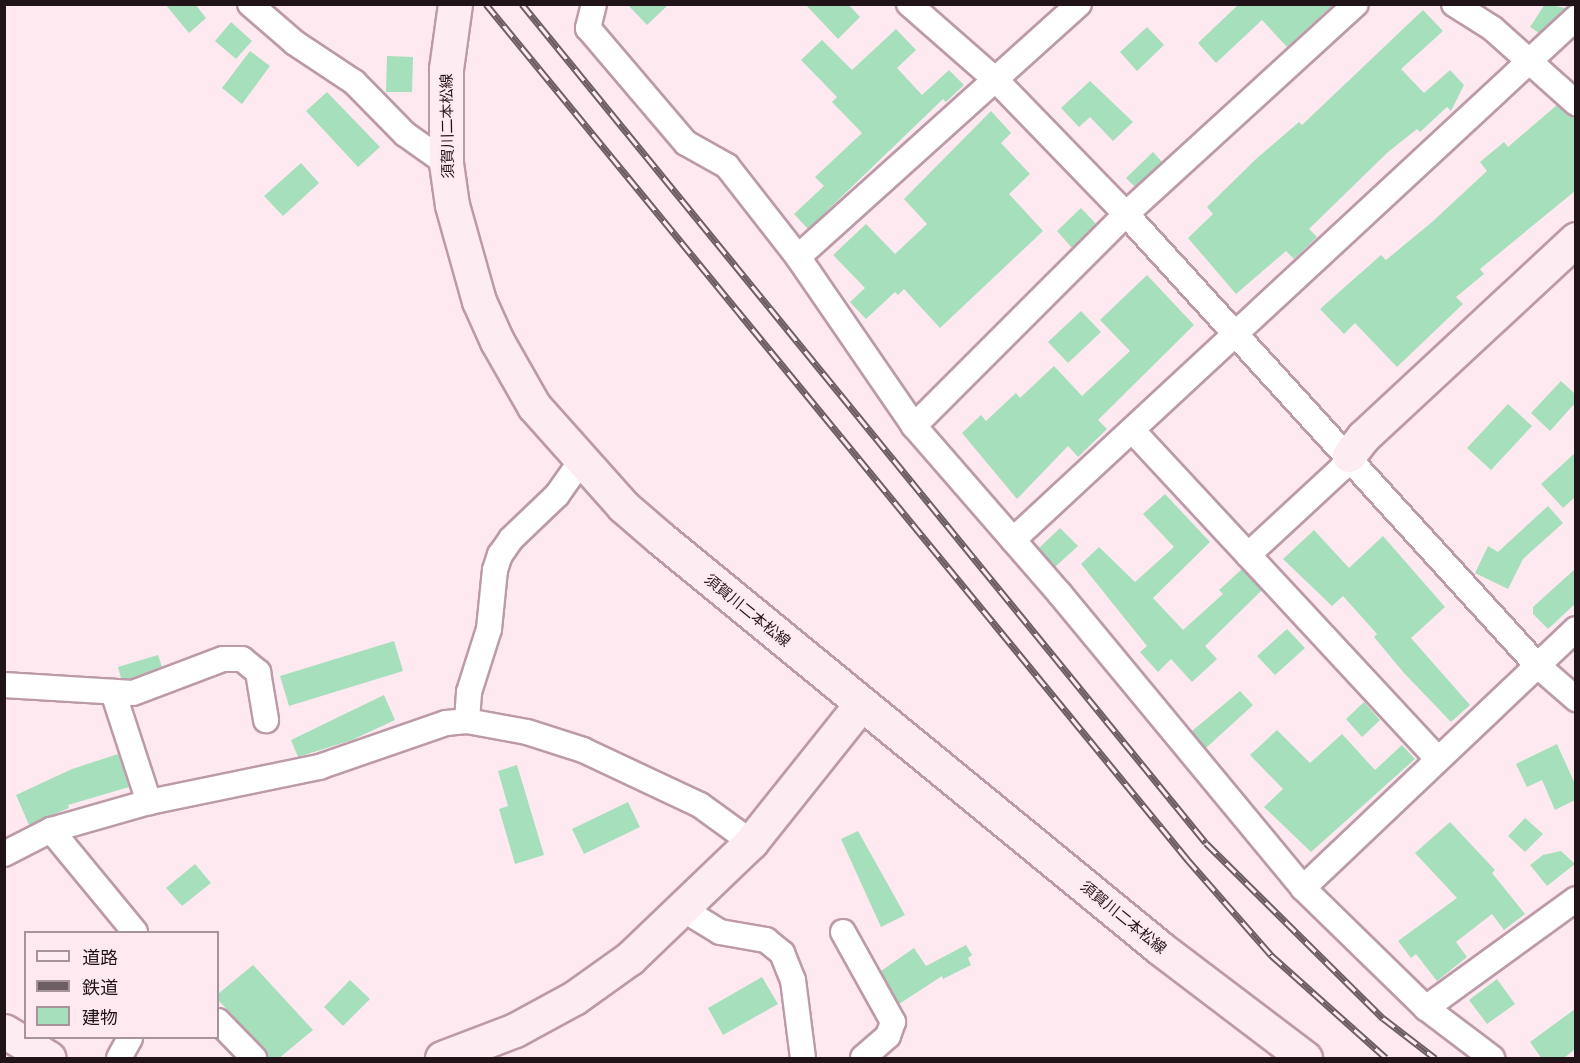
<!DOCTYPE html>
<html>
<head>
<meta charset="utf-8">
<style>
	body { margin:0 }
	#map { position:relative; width:1580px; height:1063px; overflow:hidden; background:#ffe9f0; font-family:"Roboto Condensed","Noto Sans JP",sans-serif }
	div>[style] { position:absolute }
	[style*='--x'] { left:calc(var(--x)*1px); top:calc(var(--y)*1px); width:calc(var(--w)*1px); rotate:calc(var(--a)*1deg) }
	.building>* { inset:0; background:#a5dfbb }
	.roads { filter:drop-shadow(2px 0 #bc9aa7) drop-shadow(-2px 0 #bc9aa7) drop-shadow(0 2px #bc9aa7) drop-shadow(0 -2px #bc9aa7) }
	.street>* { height:24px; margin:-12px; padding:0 12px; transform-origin:12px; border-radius:12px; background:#fff }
	.secondary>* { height:33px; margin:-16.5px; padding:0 16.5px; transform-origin:16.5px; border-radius:16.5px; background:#fdedf3 }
	.rail>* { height:7px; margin-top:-3.5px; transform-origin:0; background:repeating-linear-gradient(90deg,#ffe9f0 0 14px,#6d5e63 0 28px); box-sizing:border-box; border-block:2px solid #6d5e63 }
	span { translate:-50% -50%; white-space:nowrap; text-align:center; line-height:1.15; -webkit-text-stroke:4.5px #ffe9f0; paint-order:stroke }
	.street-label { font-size:15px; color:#201419 }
	.frame { position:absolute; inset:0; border:6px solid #201419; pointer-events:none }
	.legend { position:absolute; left:24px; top:931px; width:195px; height:108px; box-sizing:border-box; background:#ffe9f0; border:2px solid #a6949a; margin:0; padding:8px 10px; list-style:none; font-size:18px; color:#201419 }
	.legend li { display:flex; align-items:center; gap:12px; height:30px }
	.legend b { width:30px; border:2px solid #a6949a }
</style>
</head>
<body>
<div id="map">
	<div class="building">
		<div style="clip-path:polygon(165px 4px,195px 4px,206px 18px,189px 33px)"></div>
		<div style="clip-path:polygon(627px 4px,669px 4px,647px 25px)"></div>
		<div style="clip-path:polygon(805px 4px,848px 4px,860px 17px,838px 39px)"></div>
		<div style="clip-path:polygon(1239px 4px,1334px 4px,1287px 47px,1262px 20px,1216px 63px,1198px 43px)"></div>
		<div style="clip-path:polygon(1545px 4px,1565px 8px,1539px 33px,1530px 27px)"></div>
		<div style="clip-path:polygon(1423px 10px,1443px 31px,1401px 69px,1424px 93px,1450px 70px,1464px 85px,1451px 111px,1447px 107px,1420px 132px,1417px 129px,1388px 152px,1309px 229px,1317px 237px,1294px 259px,1286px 251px,1236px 294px,1188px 238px,1213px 214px,1207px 207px,1256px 159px,1299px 122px,1302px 125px)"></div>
		<div style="clip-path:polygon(231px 22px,252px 41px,236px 59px,215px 41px)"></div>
		<div style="clip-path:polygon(1147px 27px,1164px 45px,1137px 71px,1120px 52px)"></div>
		<div style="clip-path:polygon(896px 29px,916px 50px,897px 68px,922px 95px,949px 70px,964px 85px,946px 102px,943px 99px,808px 229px,794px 214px,824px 186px,815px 177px,862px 133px,832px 102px,837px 97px,801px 60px,822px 40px,852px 70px)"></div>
		<div style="clip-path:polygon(250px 51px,270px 66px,242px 104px,222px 88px)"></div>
		<div style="clip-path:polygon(387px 56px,413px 57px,412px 92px,386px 92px)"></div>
		<div style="clip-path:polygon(1090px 81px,1133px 122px,1113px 141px,1090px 117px,1079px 127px,1061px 108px)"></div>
		<div style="clip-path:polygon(327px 92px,380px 147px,358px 167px,306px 111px)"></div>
		<div style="clip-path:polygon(1557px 105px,1575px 117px,1575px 191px,1480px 269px,1484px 274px,1456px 297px,1463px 304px,1397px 367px,1355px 323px,1344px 334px,1320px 309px,1381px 255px,1386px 260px,1432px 222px,1487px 171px,1480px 162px,1504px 142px,1508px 147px)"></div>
		<div style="clip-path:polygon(991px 111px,1011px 133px,1001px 143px,1030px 174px,1009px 194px,1043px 231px,940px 328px,904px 289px,898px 295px,895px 292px,866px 319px,850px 302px,865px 288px,833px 255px,866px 224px,895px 254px,927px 224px,904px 199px)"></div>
		<div style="clip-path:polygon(1153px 152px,1162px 162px,1135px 187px,1126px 178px)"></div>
		<div style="clip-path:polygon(301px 163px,319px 183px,283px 216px,264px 196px)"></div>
		<div style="clip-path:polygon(1081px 208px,1096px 224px,1072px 248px,1057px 231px)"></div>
		<div style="clip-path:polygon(1147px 275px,1194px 325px,1098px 420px,1107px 429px,1078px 457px,1068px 446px,1017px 499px,962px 433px,981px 415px,986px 421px,1016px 393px,1020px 398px,1054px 366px,1082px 396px,1130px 351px,1100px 320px)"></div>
		<div style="clip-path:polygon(1081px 311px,1101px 332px,1068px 363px,1048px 342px)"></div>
		<div style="clip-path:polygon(1561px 381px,1575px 394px,1575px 403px,1550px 431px,1531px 413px)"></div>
		<div style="clip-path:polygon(1508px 404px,1532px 426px,1491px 470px,1467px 448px)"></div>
		<div style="clip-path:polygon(1575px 453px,1575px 497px,1563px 508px,1541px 484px)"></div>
		<div style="clip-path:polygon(1165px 494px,1210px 542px,1153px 598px,1183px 630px,1223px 594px,1219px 590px,1242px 569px,1262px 590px,1205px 646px,1217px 659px,1192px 682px,1171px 659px,1158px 672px,1140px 652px,1147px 646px,1081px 564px,1099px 547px,1135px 582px,1174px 547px,1143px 514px)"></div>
		<div style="clip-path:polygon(1548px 506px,1563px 523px,1523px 559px,1508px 589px,1475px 573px,1488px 546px,1498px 552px)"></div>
		<div style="clip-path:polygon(1060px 528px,1078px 546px,1055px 567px,1039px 548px)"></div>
		<div style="clip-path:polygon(1314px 530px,1349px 568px,1383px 536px,1445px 607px,1411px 638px,1470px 705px,1451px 722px,1404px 673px,1374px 637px,1377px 634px,1343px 596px,1332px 606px,1283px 559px)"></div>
		<div style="clip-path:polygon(1575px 569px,1575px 604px,1548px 629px,1533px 614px,1533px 607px)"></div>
		<div style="clip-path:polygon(1287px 629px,1305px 648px,1275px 675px,1257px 656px)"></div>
		<div style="clip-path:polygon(394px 641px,403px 671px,289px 706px,280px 676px)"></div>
		<div style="clip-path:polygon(158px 655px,162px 667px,131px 679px,121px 678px,118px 667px)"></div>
		<div style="clip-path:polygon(1240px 691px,1253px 705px,1206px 748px,1192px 731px)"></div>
		<div style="clip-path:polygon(384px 695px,395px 720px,352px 740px,298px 757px,291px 740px)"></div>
		<div style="clip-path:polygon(1364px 702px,1380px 720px,1362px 737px,1346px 719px)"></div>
		<div style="clip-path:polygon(1277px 730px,1310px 763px,1342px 734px,1375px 770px,1402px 745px,1415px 759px,1311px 852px,1264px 807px,1283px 789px,1250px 755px)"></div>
		<div style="clip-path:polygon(1557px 744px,1575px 784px,1575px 800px,1555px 810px,1542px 780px,1527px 787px,1516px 764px)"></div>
		<div style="clip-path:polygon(118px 754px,129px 787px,68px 805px,69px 808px,29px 825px,16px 795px,72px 769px)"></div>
		<div style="clip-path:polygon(517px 765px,544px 855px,515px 864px,499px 809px,508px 806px,498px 771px)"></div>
		<div style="clip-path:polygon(628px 802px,640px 827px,584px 854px,572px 829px)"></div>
		<div style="clip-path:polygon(1525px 818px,1543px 834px,1525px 852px,1508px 836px)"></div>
		<div style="clip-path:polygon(1450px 822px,1495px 870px,1492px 873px,1525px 914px,1504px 930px,1492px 914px,1456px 942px,1467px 957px,1437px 981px,1416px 954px,1411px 958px,1398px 941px,1457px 898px,1415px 853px)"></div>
		<div style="clip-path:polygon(858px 831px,905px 915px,881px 927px,841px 839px)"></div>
		<div style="clip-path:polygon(1561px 851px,1575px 864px,1547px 886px,1530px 865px,1543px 855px)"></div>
		<div style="clip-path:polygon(195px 864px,211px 883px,182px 906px,166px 888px)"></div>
		<div style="clip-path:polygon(966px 945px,972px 955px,968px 958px,971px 965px,943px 979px,942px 976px,899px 1004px,881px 971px,914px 948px,926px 966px)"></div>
		<div style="clip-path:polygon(253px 965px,313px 1030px,278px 1059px,269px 1059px,264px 1048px,218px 1000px,218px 994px)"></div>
		<div style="clip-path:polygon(762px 977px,778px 1004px,723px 1035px,708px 1008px)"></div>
		<div style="clip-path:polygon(1497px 979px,1515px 1004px,1487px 1024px,1469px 1000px)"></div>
		<div style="clip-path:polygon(350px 980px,370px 999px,343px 1026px,324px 1007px)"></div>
		<div style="clip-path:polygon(1575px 1009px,1575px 1049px,1563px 1059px,1542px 1059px,1530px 1042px)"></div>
	</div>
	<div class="roads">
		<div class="street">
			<div style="--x:250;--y:4;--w:60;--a:40.9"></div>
			<div style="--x:295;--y:43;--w:71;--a:33.5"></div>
			<div style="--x:354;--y:82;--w:73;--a:45.6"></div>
			<div style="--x:405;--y:134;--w:50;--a:35.3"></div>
			<div style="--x:594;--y:4;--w:25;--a:104"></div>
			<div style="--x:588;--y:28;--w:151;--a:49.6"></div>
			<div style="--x:686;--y:143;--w:47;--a:29.3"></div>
			<div style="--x:727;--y:166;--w:115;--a:52"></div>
			<div style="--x:798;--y:257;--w:205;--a:55.5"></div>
			<div style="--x:914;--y:426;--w:223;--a:49"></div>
			<div style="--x:1060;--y:594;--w:381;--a:50.4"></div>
			<div style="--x:1303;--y:888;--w:172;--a:44.3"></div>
			<div style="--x:1426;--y:1008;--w:83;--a:37.1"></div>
			<div style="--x:909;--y:4;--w:117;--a:41.2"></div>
			<div style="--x:997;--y:81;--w:185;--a:45.9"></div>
			<div style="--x:1126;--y:214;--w:610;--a:47.66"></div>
			<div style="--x:1537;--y:665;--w:52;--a:41.1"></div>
			<div style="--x:1454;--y:4;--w:45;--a:32.3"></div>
			<div style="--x:1492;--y:28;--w:113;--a:41.8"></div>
			<div style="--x:798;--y:257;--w:378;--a:-42"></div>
			<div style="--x:914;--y:426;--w:300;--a:-45"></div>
			<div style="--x:1126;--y:214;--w:311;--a:-42.4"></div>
			<div style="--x:1132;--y:430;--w:446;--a:47.1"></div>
			<div style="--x:1013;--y:540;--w:768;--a:-42.84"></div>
			<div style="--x:1248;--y:555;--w:128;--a:-42.8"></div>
			<div style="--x:1342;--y:468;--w:15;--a:-62"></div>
			<div style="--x:4;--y:685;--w:129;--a:3.5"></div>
			<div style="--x:133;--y:693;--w:96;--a:-20.7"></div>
			<div style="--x:223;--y:659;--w:19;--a:0"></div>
			<div style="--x:242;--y:659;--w:21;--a:39"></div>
			<div style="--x:258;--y:672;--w:49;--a:80.5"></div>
			<div style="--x:113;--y:692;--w:116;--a:71.9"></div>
			<div style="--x:467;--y:721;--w:29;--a:-86"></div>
			<div style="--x:469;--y:692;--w:66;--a:-72.4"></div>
			<div style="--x:489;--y:629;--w:59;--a:-84.2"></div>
			<div style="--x:495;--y:570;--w:16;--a:-72"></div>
			<div style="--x:500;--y:555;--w:19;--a:-55"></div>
			<div style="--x:511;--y:539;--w:64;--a:-43.7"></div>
			<div style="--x:557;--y:495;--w:42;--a:-54.8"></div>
			<div style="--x:51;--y:830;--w:132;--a:50.5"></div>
			<div style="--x:4;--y:854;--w:53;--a:-27.1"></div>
			<div style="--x:51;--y:830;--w:102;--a:-15.9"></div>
			<div style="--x:149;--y:802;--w:174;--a:-11.6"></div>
			<div style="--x:319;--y:767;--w:134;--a:-19.1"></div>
			<div style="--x:446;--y:723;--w:21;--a:-5"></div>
			<div style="--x:467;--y:721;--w:61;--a:10.4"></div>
			<div style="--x:527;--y:732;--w:59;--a:17.8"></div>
			<div style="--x:583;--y:750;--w:129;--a:25.2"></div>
			<div style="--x:700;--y:805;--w:63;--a:36"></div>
			<div style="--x:1303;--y:888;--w:376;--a:-43.5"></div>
			<div style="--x:684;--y:910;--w:42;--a:31.4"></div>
			<div style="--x:720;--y:932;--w:47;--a:9.9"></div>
			<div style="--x:766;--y:940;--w:21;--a:39"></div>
			<div style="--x:782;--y:953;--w:29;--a:68"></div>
			<div style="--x:793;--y:980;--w:79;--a:82.7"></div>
			<div style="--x:843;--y:932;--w:103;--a:60.9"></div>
			<div style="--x:893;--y:1022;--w:15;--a:110"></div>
			<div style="--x:888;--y:1036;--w:33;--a:139"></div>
			<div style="--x:1426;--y:1008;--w:185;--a:-36"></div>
			<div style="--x:218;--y:1021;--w:52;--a:45.8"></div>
			<div style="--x:119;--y:1058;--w:23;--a:-61"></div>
		</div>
		<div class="secondary">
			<div style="--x:455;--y:4;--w:66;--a:97.9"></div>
			<div style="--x:446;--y:69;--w:94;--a:90"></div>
			<div style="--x:446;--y:163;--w:42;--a:81.9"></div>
			<div style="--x:452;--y:205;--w:100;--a:74.3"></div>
			<div style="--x:479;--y:301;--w:44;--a:65.8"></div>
			<div style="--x:497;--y:341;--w:75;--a:60.4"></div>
			<div style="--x:534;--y:406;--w:134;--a:48.3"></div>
			<div style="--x:623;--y:506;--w:49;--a:40.9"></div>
			<div style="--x:660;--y:538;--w:647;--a:39.35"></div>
			<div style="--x:1160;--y:948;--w:182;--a:37.2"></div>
			<div style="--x:1349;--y:455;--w:23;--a:-52"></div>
			<div style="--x:1363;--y:437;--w:291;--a:-42.9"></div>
			<div style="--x:4;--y:1031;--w:52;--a:31"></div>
			<div style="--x:442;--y:1058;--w:78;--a:-21"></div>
			<div style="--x:515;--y:1030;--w:67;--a:-28.5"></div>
			<div style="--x:574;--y:998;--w:69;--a:-35.5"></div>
			<div style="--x:630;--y:958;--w:168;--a:-43.8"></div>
			<div style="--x:751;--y:842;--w:176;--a:-51.4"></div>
		</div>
	</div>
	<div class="rail">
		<div style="--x:486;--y:4;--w:1106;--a:50.65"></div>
		<div style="--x:1187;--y:859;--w:128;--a:48.8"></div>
		<div style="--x:1271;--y:955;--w:154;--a:41.8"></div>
		<div style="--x:522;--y:4;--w:1082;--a:50.81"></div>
		<div style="--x:1206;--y:843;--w:249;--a:44.7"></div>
		<div style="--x:1383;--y:1018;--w:66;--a:37.6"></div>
	</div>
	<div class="street-label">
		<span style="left:448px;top:126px;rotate:-91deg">須賀川二本松線</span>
		<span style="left:747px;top:611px;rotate:39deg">須賀川二本松線</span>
		<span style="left:1123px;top:918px;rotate:39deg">須賀川二本松線</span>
	</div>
	<div class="frame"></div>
	<ul class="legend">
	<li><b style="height:8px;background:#fdedf3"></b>道路</li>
	<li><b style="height:8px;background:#6d5e63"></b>鉄道</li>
	<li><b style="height:16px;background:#a5dfbb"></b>建物</li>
	</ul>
</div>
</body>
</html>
